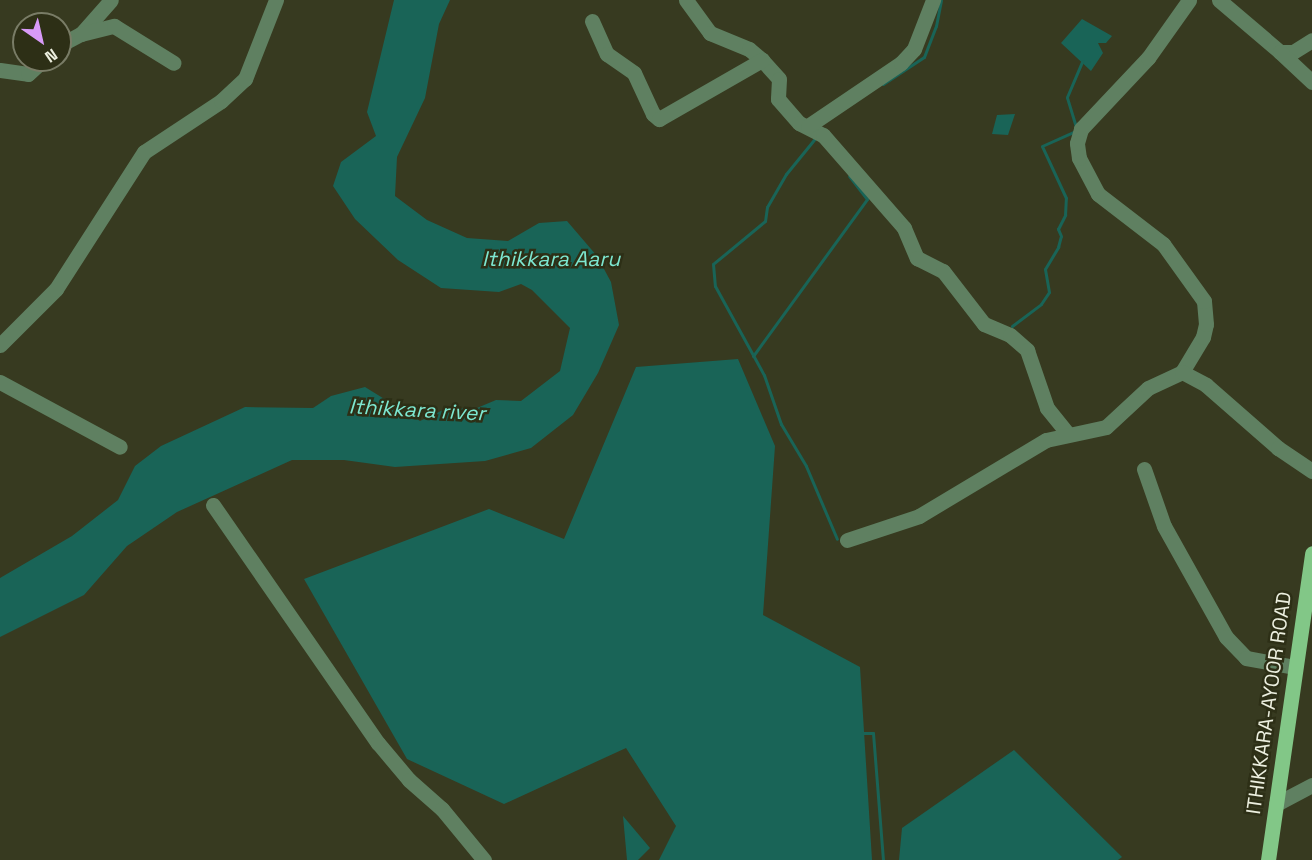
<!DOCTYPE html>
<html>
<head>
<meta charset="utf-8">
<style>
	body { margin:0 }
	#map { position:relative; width:1312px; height:860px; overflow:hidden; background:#373a20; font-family:"Space Grotesk",sans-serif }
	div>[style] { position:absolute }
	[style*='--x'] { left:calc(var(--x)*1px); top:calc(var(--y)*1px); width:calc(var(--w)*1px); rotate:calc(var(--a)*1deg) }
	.water>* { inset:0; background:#196457 }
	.stream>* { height:3px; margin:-1.5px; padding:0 1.5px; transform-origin:1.5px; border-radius:1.5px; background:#196457 }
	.minor>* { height:15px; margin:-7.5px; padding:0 7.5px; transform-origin:7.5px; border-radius:7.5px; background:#5f8061 }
	.major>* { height:15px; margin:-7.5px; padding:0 7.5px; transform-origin:7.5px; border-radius:7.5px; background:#82c787 }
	span { translate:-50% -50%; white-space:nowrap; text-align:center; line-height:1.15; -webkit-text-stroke:5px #2d2f16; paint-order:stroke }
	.street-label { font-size:20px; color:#ecefdf }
	.water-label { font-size:21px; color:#7de7d0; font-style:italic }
	.north { position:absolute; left:12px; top:12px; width:60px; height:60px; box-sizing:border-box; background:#2d2f16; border:2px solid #797c66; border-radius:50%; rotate:146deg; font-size:16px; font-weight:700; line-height:24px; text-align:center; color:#ecefdf }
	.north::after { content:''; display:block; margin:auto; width:21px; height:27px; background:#d89af8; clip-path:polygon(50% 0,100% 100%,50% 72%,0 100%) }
</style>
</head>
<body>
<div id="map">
	<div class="water">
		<div style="clip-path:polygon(394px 0,450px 0,439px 24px,425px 98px,397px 157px,395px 196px,427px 220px,467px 238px,508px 241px,539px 223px,567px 221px,597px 256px,611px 282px,619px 325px,598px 373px,573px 415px,531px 448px,485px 461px,395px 467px,344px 460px,292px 460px,177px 512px,127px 546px,84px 595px,0 637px,0 578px,72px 536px,118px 500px,135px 466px,161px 446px,245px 407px,313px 408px,331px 396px,365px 387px,420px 421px,445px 409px,477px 408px,496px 400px,521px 401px,560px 371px,570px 328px,532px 290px,521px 284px,499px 292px,441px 288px,398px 260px,355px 219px,333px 186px,341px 162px,376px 136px,367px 112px)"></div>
		<div style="clip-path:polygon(1082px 19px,1112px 36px,1106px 43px,1098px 43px,1103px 53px,1091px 71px,1061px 43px)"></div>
		<div style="clip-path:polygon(1015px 114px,1008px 135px,992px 134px,997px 115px)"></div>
		<div style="clip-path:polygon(738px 359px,775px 446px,763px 615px,860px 667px,872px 860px,659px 860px,676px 826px,626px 748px,504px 804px,407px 759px,304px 579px,489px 509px,564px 539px,636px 367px)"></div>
		<div style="clip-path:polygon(1014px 750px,1122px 857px,1118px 860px,899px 860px,902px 828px)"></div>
		<div style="clip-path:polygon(623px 816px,650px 848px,638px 860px,627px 860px)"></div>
	</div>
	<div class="stream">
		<div style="--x:883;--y:84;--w:49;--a:-33.4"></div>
		<div style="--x:924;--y:57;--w:33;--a:-69"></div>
		<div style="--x:936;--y:26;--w:26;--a:-79"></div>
		<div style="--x:1076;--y:127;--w:31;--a:-107"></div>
		<div style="--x:1067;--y:97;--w:39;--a:-67"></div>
		<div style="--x:817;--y:136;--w:49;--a:129.2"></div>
		<div style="--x:786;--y:174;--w:38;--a:120"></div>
		<div style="--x:767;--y:207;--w:14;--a:98"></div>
		<div style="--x:765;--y:221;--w:67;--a:140.4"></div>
		<div style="--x:713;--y:264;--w:22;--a:85"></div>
		<div style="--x:715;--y:286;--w:102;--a:61.2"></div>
		<div style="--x:764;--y:375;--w:52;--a:70.9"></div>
		<div style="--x:781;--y:424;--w:49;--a:59.2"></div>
		<div style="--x:806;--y:466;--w:79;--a:67"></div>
		<div style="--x:1012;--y:326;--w:36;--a:-37"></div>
		<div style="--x:1041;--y:304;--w:14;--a:-56"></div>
		<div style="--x:1049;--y:292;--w:23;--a:-100"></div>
		<div style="--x:1045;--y:269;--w:26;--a:-59"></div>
		<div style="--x:1058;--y:247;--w:11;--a:-75"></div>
		<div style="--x:1061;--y:236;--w:8;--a:-113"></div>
		<div style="--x:1058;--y:229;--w:16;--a:-63"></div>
		<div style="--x:1065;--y:215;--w:17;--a:-87"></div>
		<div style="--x:1066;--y:198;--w:57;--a:-114.8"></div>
		<div style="--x:1042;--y:146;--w:34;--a:-24"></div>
		<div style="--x:753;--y:356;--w:194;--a:-54"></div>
		<div style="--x:867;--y:199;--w:29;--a:-128"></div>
		<div style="--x:862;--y:733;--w:11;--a:0"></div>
		<div style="--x:873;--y:733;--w:127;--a:85.5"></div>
	</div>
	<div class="minor">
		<div style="--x:686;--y:0;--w:41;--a:54"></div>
		<div style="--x:710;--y:33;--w:42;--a:22.3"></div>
		<div style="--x:749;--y:49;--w:17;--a:40"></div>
		<div style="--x:762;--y:60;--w:25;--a:48"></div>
		<div style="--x:779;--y:79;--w:20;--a:93"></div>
		<div style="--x:778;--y:99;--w:32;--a:49"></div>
		<div style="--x:799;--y:123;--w:27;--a:27"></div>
		<div style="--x:823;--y:135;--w:123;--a:48.9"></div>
		<div style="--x:904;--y:228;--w:33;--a:67"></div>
		<div style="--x:917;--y:258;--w:29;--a:27"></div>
		<div style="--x:943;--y:271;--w:67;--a:52.3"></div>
		<div style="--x:984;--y:324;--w:28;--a:23"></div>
		<div style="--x:1010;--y:335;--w:23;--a:41"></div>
		<div style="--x:1027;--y:350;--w:61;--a:71"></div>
		<div style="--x:1047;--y:408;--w:32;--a:51"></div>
		<div style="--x:1219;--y:0;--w:80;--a:40.4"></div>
		<div style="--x:1280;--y:52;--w:13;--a:0"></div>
		<div style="--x:1293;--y:52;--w:22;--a:-32"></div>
		<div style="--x:592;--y:21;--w:36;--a:66"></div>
		<div style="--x:607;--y:54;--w:33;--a:35"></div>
		<div style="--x:634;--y:73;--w:45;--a:65.1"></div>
		<div style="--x:653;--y:114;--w:8;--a:40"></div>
		<div style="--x:659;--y:119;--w:119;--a:-29.8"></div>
		<div style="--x:81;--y:34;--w:45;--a:-48.6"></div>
		<div style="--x:60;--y:45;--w:24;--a:-28"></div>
		<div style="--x:81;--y:34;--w:34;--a:-14"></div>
		<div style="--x:114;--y:26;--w:70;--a:31.7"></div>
		<div style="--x:1280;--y:52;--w:44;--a:43.2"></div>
		<div style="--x:0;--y:70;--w:28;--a:8"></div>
		<div style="--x:28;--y:74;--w:21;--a:-43"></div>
		<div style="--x:808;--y:126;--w:112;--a:-34.1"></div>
		<div style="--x:901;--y:63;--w:19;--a:-47"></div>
		<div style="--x:914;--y:49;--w:53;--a:-68.8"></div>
		<div style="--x:0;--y:345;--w:79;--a:-45"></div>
		<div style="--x:56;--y:289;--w:163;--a:-57.3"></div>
		<div style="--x:144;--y:152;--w:92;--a:-33.5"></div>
		<div style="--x:221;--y:101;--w:33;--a:-43"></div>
		<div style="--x:245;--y:79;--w:85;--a:-68.6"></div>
		<div style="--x:1182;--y:372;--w:41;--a:-59"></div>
		<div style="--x:1203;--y:337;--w:13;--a:-77"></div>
		<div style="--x:1206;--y:324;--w:23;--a:-95"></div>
		<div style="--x:1204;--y:301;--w:70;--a:-125.7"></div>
		<div style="--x:1163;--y:244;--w:82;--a:-142.4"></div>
		<div style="--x:1098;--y:194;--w:41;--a:-117.8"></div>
		<div style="--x:1079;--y:158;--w:15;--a:-98"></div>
		<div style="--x:1077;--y:143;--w:15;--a:-74"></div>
		<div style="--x:1081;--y:129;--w:98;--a:-46.7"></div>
		<div style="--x:1148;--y:58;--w:71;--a:-54.7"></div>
		<div style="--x:0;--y:382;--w:136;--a:28.4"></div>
		<div style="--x:1144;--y:469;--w:60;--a:70.7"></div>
		<div style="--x:1164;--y:526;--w:127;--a:60.8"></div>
		<div style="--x:1226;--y:637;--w:29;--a:46"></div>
		<div style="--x:1246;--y:658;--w:50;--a:10.4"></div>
		<div style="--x:213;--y:505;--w:290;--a:55.3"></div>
		<div style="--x:378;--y:743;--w:48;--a:50"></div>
		<div style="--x:409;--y:780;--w:44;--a:41.3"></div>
		<div style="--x:442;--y:809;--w:66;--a:50.5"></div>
		<div style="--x:847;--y:540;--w:76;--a:-18.4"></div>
		<div style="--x:919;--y:516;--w:148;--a:-30.9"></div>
		<div style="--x:1046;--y:440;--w:61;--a:-12.2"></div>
		<div style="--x:1106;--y:427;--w:57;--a:-42.9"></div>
		<div style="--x:1148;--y:388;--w:38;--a:-25"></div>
		<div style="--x:1182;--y:372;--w:27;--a:28"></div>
		<div style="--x:1206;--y:385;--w:96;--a:41.2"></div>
		<div style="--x:1278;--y:448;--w:41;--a:34.1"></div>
		<div style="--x:1276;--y:804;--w:41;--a:-27.8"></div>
	</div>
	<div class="major">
		<div style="--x:1268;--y:860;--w:310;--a:-81.8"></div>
	</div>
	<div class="street-label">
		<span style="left:1269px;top:703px;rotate:-82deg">ITHIKKARA-AYOOR ROAD</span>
	</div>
	<div class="water-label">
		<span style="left:551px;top:259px">Ithikkara Aaru</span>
		<span style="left:417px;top:410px;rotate:3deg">Ithikkara river</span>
	</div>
	<div class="north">N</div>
</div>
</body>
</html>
